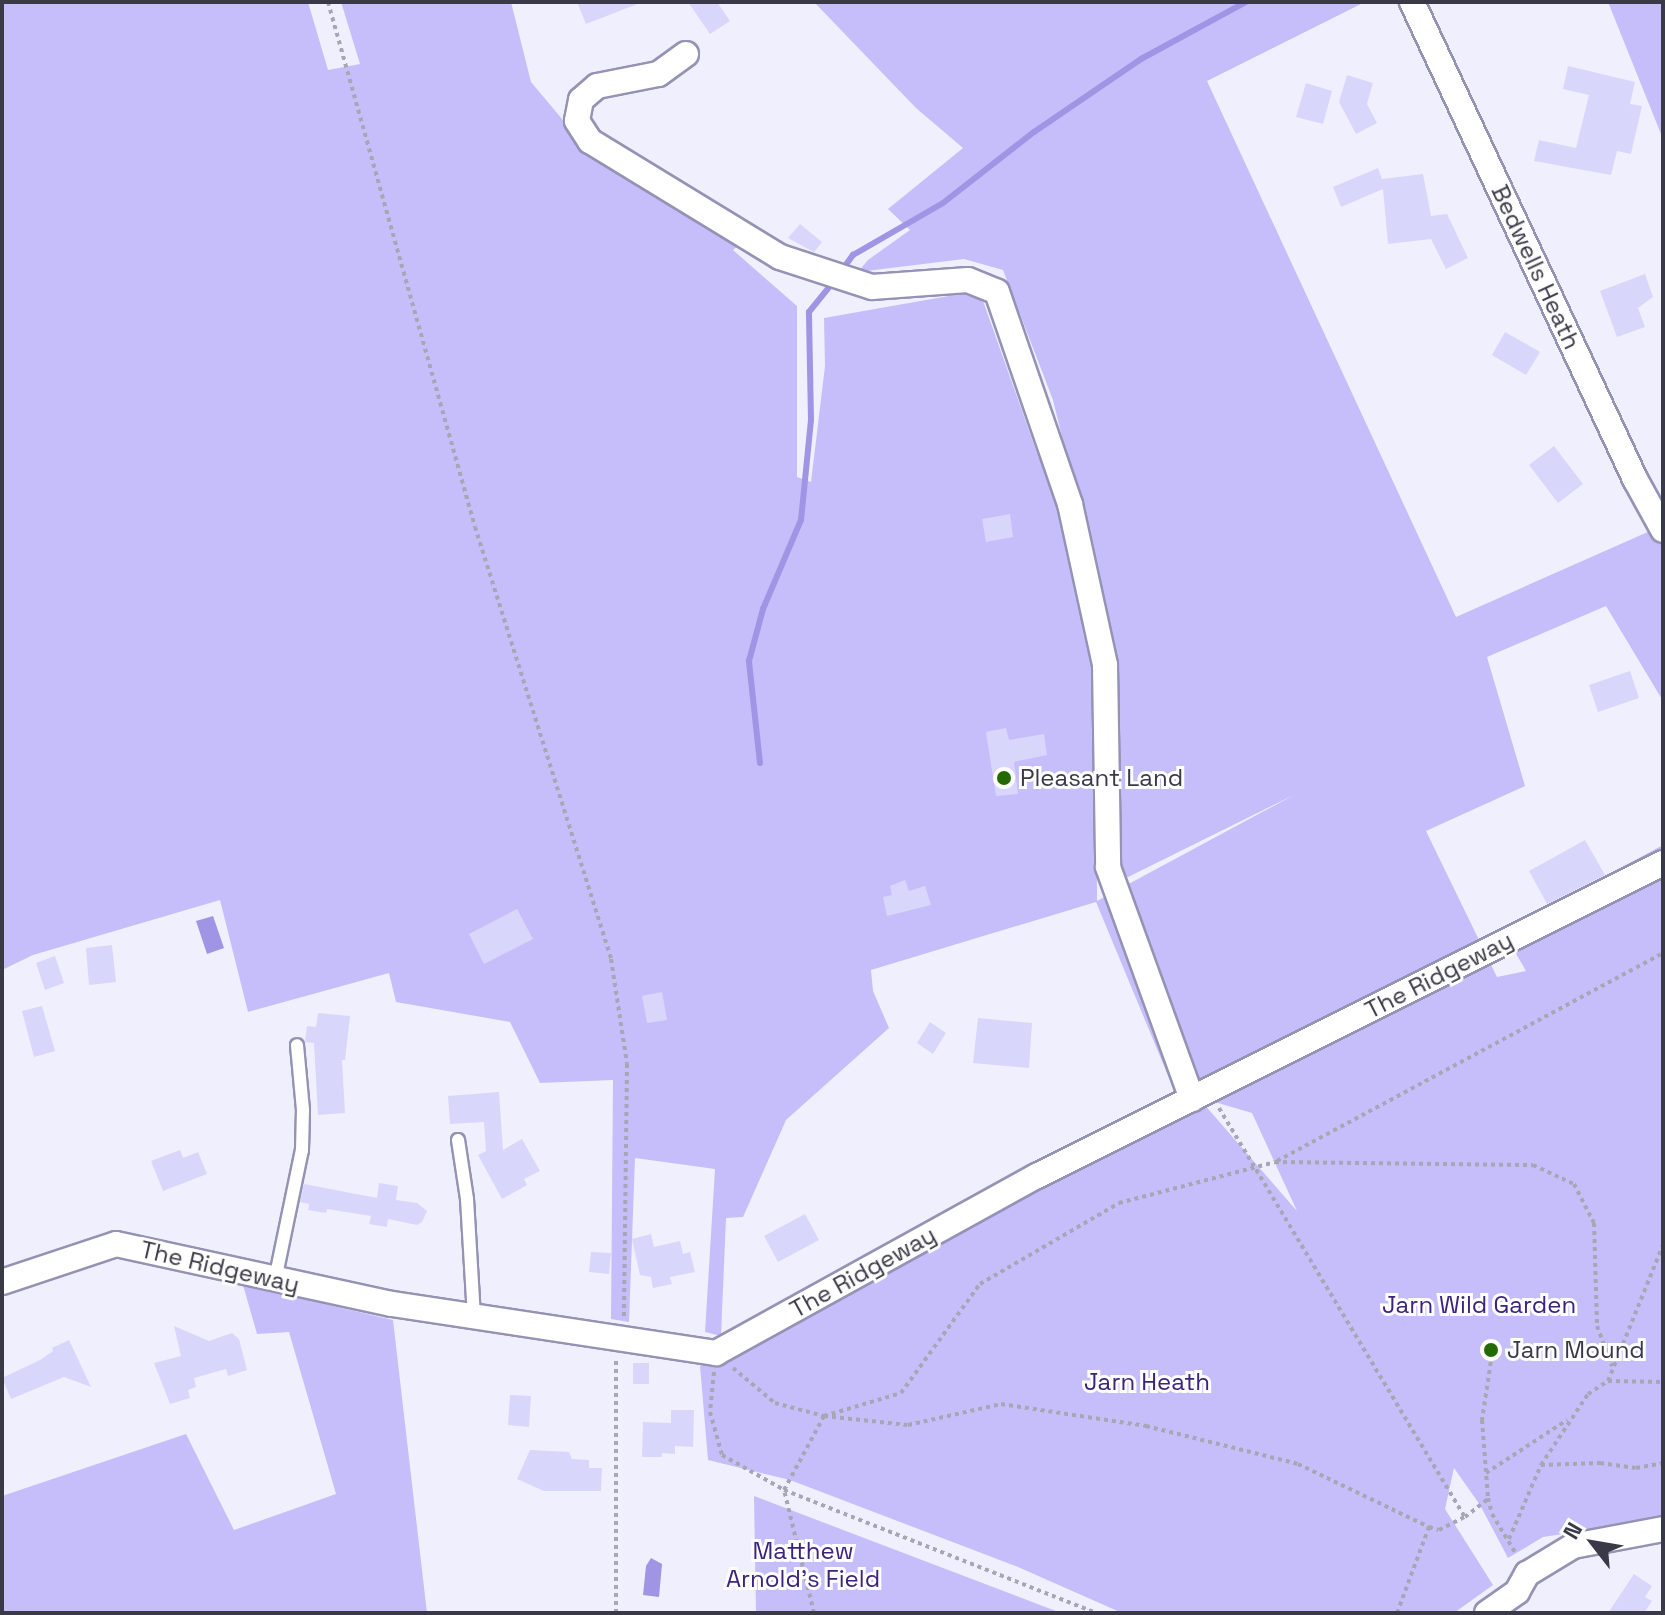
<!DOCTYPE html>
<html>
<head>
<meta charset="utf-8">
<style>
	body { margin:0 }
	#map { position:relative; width:1665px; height:1615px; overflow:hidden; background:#f0effe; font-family:"Space Grotesk",sans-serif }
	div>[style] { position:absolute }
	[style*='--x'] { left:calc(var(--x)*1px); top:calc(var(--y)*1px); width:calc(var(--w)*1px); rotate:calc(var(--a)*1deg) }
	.green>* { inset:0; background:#c5befb }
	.water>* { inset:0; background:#a095e4 }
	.stream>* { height:6px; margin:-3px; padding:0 3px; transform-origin:3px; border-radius:3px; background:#a095e4 }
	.building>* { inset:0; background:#d9d6fb }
	.path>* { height:4px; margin-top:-2px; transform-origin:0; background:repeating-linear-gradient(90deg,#a7a6b4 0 4px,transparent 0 8px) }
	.roads { filter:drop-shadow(2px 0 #9592b4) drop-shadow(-2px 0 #9592b4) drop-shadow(0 2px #9592b4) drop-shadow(0 -2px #9592b4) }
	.lane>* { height:12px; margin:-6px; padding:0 6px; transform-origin:6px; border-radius:6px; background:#fff }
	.street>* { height:24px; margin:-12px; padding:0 12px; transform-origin:12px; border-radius:12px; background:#fff }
	.dots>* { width:22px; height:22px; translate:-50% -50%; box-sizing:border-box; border:4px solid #fefefe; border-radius:50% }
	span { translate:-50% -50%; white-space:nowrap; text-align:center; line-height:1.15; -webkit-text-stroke:6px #fefefe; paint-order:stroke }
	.street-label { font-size:24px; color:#3a3947 }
	.poi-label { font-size:24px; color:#3a3947 }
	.left { translate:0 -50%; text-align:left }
	.park-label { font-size:24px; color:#3c237d }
	.frame { position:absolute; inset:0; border:4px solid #3a3947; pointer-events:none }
	.north { position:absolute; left:1553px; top:1503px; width:80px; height:80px; -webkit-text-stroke:6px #fefefe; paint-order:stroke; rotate:301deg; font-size:22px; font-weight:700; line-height:32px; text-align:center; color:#3a3947 }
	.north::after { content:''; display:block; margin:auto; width:28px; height:36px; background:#3a3947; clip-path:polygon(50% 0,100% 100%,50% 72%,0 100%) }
</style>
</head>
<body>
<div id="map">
	<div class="green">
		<div style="clip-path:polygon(2px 2px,308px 2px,328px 70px,360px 64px,341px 2px,511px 2px,531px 82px,599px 163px,741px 243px,733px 250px,797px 306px,797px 477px,811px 482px,825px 366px,824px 318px,960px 294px,982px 298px,1037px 453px,1067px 522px,1096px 666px,1097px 901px,1294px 795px,1120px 881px,1098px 583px,1053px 400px,1003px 270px,964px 259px,858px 272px,868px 260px,910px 230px,888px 209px,963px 148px,916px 108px,814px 2px,1365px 2px,1207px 81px,1456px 617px,1650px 531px,1663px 538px,1663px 701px,1606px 606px,1487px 657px,1525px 786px,1426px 831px,1497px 977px,1526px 971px,1503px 931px,1663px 845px,1663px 1519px,1543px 1537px,1508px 1558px,1480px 1505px,1454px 1468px,1445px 1509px,1493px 1585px,1454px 1613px,1122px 1613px,1018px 1567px,790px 1480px,708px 1460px,700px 1366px,1203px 1103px,1297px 1211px,1252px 1113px,1174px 1090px,1096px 902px,871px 970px,873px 991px,889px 1028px,786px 1120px,743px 1217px,726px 1218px,721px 1336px,705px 1332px,715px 1169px,635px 1158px,629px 1322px,611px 1319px,613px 1080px,540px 1083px,510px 1022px,396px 1002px,389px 973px,248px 1012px,220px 900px,33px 955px,2px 970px)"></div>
		<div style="clip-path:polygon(1608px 2px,1663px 2px,1663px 139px)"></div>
		<div style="clip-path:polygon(243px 1285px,393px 1320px,427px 1613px,2px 1613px,2px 1496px,186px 1434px,234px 1530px,336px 1494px,289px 1332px,257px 1334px)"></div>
		<div style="clip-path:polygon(754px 1496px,1061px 1613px,756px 1613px)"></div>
	</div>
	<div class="water">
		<div style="clip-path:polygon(213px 916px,224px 948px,207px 954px,196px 921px)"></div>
		<div style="clip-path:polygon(651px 1558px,662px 1564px,659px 1597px,643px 1595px,646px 1566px)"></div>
	</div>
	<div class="stream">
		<div style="--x:842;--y:270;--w:19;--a:-54"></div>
		<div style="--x:853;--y:255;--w:104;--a:-30"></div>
		<div style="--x:943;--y:203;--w:115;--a:-38"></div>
		<div style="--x:1034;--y:132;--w:130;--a:-34.3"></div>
		<div style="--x:1141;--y:59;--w:119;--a:-28.5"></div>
		<div style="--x:760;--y:763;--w:103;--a:-96.2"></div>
		<div style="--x:749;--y:661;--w:54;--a:-74.9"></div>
		<div style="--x:763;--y:609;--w:97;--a:-66.9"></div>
		<div style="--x:801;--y:520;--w:100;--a:-84.3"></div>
		<div style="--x:811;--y:420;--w:108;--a:-91.1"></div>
		<div style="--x:809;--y:312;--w:38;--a:-51"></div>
	</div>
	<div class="building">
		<div style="clip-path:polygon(577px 2px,640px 2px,640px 3px,586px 24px)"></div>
		<div style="clip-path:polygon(688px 2px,717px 2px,730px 21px,710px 34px)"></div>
		<div style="clip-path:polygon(1568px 66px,1635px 82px,1630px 104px,1642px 106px,1631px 154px,1617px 151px,1611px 175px,1534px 161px,1539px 140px,1576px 148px,1589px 95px,1563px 89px)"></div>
		<div style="clip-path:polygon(1347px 75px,1373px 83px,1367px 104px,1377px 123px,1356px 134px,1339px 102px)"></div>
		<div style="clip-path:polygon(1306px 83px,1332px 91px,1323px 124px,1296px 117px)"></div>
		<div style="clip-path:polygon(1378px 168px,1382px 179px,1423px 174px,1431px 216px,1447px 214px,1468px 258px,1446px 269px,1431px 239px,1388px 244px,1383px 189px,1341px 207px,1333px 187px)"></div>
		<div style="clip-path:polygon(800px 224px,822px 242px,814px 252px,788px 238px)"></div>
		<div style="clip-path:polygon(1645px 274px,1653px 297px,1638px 308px,1645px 327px,1617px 337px,1600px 291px)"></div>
		<div style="clip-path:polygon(1505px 332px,1540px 352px,1526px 375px,1492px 355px)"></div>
		<div style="clip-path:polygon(1554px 446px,1583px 484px,1558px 503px,1529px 465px)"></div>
		<div style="clip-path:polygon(1010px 514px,1013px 537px,986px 542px,982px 519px)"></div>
		<div style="clip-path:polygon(1630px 671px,1639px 698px,1598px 712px,1589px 685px)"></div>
		<div style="clip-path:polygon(1006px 728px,1009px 740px,1044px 734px,1047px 755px,1014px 762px,1018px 794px,996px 796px,986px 732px)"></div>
		<div style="clip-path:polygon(1585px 840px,1605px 875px,1547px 904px,1529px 871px)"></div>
		<div style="clip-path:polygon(905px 880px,909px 891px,925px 886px,931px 905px,887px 916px,883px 897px,892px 895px,890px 886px)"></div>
		<div style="clip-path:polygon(517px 909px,533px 939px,484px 964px,469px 934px)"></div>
		<div style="clip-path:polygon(112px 945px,116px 982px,89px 985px,86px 948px)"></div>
		<div style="clip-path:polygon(55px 956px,64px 983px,45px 990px,36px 963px)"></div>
		<div style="clip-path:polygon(662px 992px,667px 1020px,647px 1023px,642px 996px)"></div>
		<div style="clip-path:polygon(42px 1006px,55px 1051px,34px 1057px,22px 1011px)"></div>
		<div style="clip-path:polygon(318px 1013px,350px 1016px,345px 1060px,342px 1060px,345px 1113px,318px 1115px,314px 1043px,305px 1042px,307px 1026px,316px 1027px)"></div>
		<div style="clip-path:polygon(978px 1018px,1032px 1023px,1029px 1068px,973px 1063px)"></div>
		<div style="clip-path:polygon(930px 1022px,946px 1033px,933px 1054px,917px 1043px)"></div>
		<div style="clip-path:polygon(499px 1092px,503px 1150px,522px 1139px,540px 1171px,524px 1179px,527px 1185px,502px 1199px,478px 1155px,486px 1151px,484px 1122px,450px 1124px,448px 1096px)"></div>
		<div style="clip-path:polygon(180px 1150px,183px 1158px,198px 1152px,207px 1174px,163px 1191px,151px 1161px)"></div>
		<div style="clip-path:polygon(379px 1183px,398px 1186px,396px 1200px,417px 1203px,427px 1211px,422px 1222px,417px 1225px,388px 1219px,387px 1227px,369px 1224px,371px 1216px,327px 1209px,326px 1213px,308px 1210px,309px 1204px,300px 1202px,304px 1184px,377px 1198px)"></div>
		<div style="clip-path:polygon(805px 1214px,819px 1240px,778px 1262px,764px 1236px)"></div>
		<div style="clip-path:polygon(651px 1234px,654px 1247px,680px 1241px,683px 1254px,690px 1252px,695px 1272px,670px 1277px,672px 1284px,653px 1288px,651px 1277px,640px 1275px,632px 1239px)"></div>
		<div style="clip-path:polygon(591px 1252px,611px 1253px,609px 1274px,589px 1272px)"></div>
		<div style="clip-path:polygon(174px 1326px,209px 1341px,232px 1333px,239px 1339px,247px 1370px,228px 1376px,226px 1369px,194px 1378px,196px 1387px,188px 1390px,190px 1398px,170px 1404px,154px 1363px,181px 1356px)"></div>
		<div style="clip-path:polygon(69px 1340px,91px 1387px,64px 1377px,11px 1399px,2px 1378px,40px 1360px,53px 1351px,52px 1348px)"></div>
		<div style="clip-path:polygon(633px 1363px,649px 1363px,649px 1384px,633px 1384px)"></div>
		<div style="clip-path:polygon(510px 1395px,531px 1396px,529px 1427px,508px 1425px)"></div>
		<div style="clip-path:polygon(671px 1410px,694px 1410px,693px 1447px,675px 1446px,675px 1454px,662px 1453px,662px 1457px,642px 1457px,643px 1422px,671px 1423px)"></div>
		<div style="clip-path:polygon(530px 1450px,569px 1452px,572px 1459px,589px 1460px,589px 1468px,602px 1468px,601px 1491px,544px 1491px,517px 1479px)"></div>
		<div style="clip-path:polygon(1634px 1574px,1652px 1586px,1645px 1597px,1652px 1601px,1644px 1613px,1608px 1613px)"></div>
	</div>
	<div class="path">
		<div style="--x:328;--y:2;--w:545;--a:74.36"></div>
		<div style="--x:475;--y:527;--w:453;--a:72.5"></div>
		<div style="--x:611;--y:959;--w:106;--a:81.3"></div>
		<div style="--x:627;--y:1064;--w:253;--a:90.7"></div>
		<div style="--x:1219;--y:1108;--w:477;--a:59"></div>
		<div style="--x:1277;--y:1161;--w:438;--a:-28.3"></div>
		<div style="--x:1492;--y:1354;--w:67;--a:98.6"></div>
		<div style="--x:1482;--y:1420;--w:78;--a:85.6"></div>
		<div style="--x:1488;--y:1498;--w:16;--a:76"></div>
		<div style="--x:1492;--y:1514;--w:47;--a:59"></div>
		<div style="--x:733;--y:1368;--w:55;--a:39.8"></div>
		<div style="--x:775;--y:1403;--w:51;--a:14.9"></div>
		<div style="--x:824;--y:1416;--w:84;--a:6.1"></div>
		<div style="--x:908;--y:1425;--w:95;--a:-12.7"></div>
		<div style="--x:1001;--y:1404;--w:147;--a:8.6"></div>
		<div style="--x:1146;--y:1426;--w:157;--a:14"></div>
		<div style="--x:1298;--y:1464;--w:145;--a:25.7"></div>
		<div style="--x:714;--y:1372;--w:40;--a:95.7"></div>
		<div style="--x:710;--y:1412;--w:45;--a:74.4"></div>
		<div style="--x:722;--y:1455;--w:71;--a:29.4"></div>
		<div style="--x:784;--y:1490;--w:336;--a:21.5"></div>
		<div style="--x:1608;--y:1381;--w:147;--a:-68"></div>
		<div style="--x:1541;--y:1465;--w:59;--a:-1.9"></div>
		<div style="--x:1600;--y:1463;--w:36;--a:8"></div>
		<div style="--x:1636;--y:1468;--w:27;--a:-10"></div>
		<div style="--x:1486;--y:1473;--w:97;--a:-33.2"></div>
		<div style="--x:1509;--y:1539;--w:81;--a:-66.6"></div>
		<div style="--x:1541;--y:1465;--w:85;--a:-56.5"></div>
		<div style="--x:1588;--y:1394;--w:24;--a:-33"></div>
		<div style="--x:1608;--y:1381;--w:55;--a:1"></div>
		<div style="--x:616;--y:1613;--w:255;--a:-90"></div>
		<div style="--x:814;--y:1613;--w:127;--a:-103.7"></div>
		<div style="--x:784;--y:1490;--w:84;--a:-61.6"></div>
		<div style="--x:824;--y:1416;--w:80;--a:-16.6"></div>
		<div style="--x:901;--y:1393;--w:135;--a:-54.1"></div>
		<div style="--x:980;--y:1284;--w:161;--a:-30.2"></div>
		<div style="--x:1119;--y:1203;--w:161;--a:-14.7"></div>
		<div style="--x:1275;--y:1162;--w:258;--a:0.7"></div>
		<div style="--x:1533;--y:1165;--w:45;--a:24.9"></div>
		<div style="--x:1574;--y:1184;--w:44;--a:62.9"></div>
		<div style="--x:1594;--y:1223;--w:103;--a:88.3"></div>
		<div style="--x:1597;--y:1326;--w:43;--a:69.4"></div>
		<div style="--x:1397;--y:1613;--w:92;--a:-69.6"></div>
		<div style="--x:1429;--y:1527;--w:10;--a:17"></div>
		<div style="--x:1439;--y:1530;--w:29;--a:-27"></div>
		<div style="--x:1465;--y:1517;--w:29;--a:-38"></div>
	</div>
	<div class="roads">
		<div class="lane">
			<div style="--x:458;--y:1140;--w:60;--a:81.3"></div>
			<div style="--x:467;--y:1199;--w:119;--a:86.6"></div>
			<div style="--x:275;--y:1280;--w:133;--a:-78.3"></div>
			<div style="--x:302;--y:1150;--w:40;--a:-88.6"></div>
			<div style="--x:303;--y:1110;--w:65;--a:-95.3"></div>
		</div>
		<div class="street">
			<div style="--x:1412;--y:2;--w:527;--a:64.94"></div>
			<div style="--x:1635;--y:479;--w:58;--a:61.2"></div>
			<div style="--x:686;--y:54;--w:34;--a:144"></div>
			<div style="--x:658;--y:74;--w:62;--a:168.9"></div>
			<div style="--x:597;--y:86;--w:21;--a:139"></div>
			<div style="--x:581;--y:100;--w:21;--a:101"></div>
			<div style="--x:577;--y:121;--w:24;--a:57"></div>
			<div style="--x:590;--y:141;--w:223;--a:31.4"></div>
			<div style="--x:780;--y:257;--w:97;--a:18.1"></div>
			<div style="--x:872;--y:287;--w:96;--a:-4.2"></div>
			<div style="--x:968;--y:280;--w:31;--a:22"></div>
			<div style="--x:997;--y:292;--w:224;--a:71"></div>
			<div style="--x:1070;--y:504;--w:165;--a:77.7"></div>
			<div style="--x:1105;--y:665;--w:202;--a:89.1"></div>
			<div style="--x:1108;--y:867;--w:247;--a:70.1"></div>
			<div style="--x:2;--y:1282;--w:120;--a:-18.4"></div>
			<div style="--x:116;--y:1244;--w:282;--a:12.3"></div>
			<div style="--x:392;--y:1304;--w:328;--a:8.6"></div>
			<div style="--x:716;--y:1353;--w:367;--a:-28.9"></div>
			<div style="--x:1037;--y:1176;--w:700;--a:-26.57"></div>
			<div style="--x:1487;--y:1613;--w:37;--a:-35"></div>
			<div style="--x:1517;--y:1592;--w:21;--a:-61"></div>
			<div style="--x:1527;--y:1574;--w:54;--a:-31.3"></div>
			<div style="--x:1573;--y:1546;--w:92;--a:-10.7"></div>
		</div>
	</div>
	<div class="dots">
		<div style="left:1004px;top:778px;background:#236a04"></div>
		<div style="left:1491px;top:1350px;background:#236a04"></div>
	</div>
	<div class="street-label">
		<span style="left:1536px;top:267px;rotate:65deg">Bedwells Heath</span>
		<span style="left:1439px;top:975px;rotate:-27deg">The Ridgeway</span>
		<span style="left:220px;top:1267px;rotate:13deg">The Ridgeway</span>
		<span style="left:863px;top:1272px;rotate:-29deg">The Ridgeway</span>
	</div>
	<div class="poi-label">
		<span class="left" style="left:1020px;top:778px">Pleasant Land</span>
		<span class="left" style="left:1507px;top:1350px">Jarn Mound</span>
	</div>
	<div class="park-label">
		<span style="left:1479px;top:1305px">Jarn Wild Garden</span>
		<span style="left:1147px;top:1382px">Jarn Heath</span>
		<span style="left:803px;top:1565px">Matthew<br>Arnold's Field</span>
	</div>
	<div class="frame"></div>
	<div class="north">N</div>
</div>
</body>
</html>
